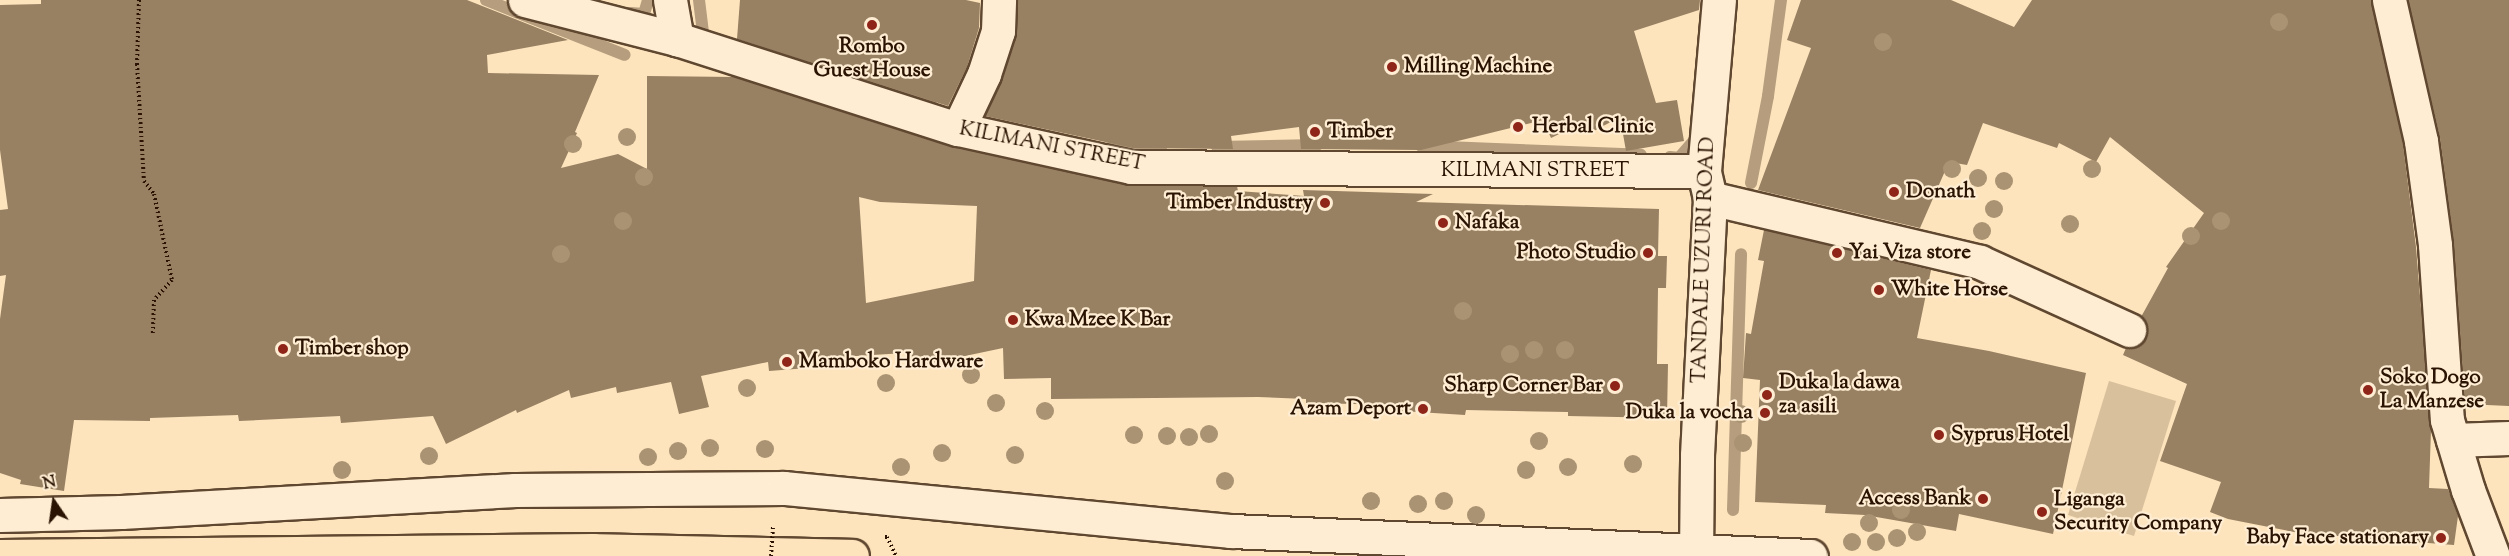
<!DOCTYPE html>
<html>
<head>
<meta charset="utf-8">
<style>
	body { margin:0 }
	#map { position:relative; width:2509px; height:556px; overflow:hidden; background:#fde4bc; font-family:"Sorts Mill Goudy",serif }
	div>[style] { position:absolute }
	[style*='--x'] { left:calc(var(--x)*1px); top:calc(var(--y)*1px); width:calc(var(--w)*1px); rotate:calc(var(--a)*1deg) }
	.green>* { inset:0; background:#d9c09c }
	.stream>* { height:12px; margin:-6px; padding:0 6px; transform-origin:6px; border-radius:6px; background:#b59d7d }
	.building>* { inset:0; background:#988063 }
	.path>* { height:4px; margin-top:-2px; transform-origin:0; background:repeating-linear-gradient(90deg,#2a1302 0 1.5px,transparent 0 4.5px) }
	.roads { filter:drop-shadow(2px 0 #5f4730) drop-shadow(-2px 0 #5f4730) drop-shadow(0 2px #5f4730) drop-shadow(0 -2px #5f4730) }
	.minor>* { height:33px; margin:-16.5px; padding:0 16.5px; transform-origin:16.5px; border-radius:16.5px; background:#feedd3 }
	.highway>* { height:33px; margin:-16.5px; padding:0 16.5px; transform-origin:16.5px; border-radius:16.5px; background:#fde4bc }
	.path-bridge>* { height:4px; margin-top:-2px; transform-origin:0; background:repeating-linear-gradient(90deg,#2a1302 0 1.5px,transparent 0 4.5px) }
	.trees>* { width:18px; height:18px; margin:-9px; border-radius:50%; background:#aa9373 }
	.dots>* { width:16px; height:16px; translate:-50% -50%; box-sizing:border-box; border:3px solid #feedd3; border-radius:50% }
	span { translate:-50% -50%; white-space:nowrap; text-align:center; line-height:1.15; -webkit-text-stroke:4.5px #feedd3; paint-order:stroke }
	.poi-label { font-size:21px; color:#2a1302; font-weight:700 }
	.left { translate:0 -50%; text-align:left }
	.right { translate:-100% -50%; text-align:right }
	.street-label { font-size:21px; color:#2a1302 }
	.north { position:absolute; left:24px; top:472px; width:60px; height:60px; -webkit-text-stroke:4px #feedd3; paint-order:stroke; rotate:347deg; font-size:16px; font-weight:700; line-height:24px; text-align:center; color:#2a1302 }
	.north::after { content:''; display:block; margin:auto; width:21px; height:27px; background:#2a1302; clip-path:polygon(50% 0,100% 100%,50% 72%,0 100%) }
</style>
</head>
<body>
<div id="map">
	<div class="green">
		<div style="clip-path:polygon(2109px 381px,2176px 401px,2134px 536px,2068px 515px)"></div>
	</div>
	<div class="stream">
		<div style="--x:486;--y:0;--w:149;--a:21.6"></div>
		<div style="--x:699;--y:0;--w:35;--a:83"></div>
		<div style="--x:703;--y:35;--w:10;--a:17"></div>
		<div style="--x:630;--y:13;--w:14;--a:4"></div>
		<div style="--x:644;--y:14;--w:15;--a:-74"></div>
		<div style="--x:762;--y:50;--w:57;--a:13.1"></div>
		<div style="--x:854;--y:76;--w:82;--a:20"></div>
		<div style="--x:1421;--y:146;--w:220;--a:2.3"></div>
		<div style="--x:1217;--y:147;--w:100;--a:-1.1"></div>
		<div style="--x:1109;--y:148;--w:52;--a:0"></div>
		<div style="--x:1670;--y:157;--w:9;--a:6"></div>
		<div style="--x:1679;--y:158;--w:30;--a:-49"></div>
		<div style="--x:1751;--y:183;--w:89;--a:-78.9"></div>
		<div style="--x:1768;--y:96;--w:97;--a:-82.3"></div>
		<div style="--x:1733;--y:510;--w:256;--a:-88.2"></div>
	</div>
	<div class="building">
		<div style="clip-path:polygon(evenodd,41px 0,467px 0,568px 40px,487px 55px,488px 73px,599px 75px,575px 132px,577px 133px,561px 168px,618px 154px,647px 169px,647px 76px,734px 77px,952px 147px,1127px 185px,1237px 186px,1238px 191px,1304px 196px,1303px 190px,1433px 194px,1416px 202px,1659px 209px,1658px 256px,1667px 256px,1666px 288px,1658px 288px,1657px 364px,1668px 364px,1667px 418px,1568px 416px,1568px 412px,1466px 410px,1465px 415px,1402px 411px,1402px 405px,1306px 403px,1306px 399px,1258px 397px,1051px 399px,1051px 378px,1004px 379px,1003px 348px,908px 368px,905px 353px,807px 359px,808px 368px,769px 371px,768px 362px,701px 376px,709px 407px,679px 414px,671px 382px,617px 393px,616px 387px,571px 398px,569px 390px,517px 413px,516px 410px,446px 444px,433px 416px,341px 423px,340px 416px,239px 421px,238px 415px,150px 418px,150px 421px,74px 420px,64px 491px,20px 484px,21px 480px,0 473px,0 319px,6px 275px,0 276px,0 210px,8px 209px,0 150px,0 5px,41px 4px,41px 0,859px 197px,880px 202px,977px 206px,974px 281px,866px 303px,859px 197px)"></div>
		<div style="clip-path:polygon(740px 0,966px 0,980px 3px,979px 28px,967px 67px,948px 106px,737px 39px)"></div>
		<div style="clip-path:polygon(1018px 0,1700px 0,1699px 10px,1634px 31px,1656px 103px,1677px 100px,1684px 141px,1626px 151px,1620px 117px,1592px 132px,1586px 121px,1551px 138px,1543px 120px,1421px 150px,1301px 149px,1299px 127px,1231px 136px,1233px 149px,1133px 148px,985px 116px,1002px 80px,1016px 37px)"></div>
		<div style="clip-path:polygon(1801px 0,1951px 0,2014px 27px,2032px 0,2371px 0,2403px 144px,2416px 247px,2431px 430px,2429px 488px,2448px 489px,2458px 516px,2454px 545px,2299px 533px,2228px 519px,2210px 512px,2221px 482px,2160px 461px,2187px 384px,2123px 355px,2126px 348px,2139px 346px,2146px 338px,2148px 328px,2141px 317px,2168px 268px,2166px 267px,2204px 213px,2110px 137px,2096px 162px,2059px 143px,2057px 148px,1983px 123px,1967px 165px,1949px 162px,1920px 228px,1758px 190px,1811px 48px,1787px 40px)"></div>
		<div style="clip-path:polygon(2408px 0,2509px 0,2509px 406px,2465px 404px,2454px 244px,2440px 138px)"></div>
		<div style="clip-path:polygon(1764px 230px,1931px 270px,1917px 338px,1989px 351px,2086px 373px,2053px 534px,1959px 514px,1956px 531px,1865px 515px,1825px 513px,1826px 505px,1755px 502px,1760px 380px,1743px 378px,1746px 333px,1751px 334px,1764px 261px,1758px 260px)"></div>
	</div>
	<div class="path">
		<div style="--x:139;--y:0;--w:64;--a:91.8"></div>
		<div style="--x:137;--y:64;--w:117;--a:86.6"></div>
		<div style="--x:144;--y:181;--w:16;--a:52"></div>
		<div style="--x:154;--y:194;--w:88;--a:78.2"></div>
		<div style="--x:172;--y:280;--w:27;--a:132"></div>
		<div style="--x:154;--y:300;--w:33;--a:92"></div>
		<div style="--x:885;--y:537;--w:2;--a:0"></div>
		<div style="--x:887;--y:537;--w:21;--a:65"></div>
	</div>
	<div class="roads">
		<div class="minor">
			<div style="--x:525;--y:0;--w:157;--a:14.4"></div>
			<div style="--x:677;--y:39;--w:295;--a:17.8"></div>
			<div style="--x:958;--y:129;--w:177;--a:12.4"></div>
			<div style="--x:1131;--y:167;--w:573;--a:0.4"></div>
			<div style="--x:670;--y:0;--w:40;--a:80"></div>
			<div style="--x:2389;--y:0;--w:145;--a:77.2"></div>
			<div style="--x:2421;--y:141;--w:105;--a:82.3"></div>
			<div style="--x:2435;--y:245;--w:175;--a:86.1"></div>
			<div style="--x:2447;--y:420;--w:73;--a:73.3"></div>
			<div style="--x:2468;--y:490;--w:71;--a:69.3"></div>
			<div style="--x:958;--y:129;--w:61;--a:-64.7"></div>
			<div style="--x:984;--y:74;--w:45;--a:-72"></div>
			<div style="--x:998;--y:31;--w:31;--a:-88"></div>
			<div style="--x:1710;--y:198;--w:277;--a:13.3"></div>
			<div style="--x:1980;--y:262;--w:164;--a:24.5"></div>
			<div style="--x:2453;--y:440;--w:56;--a:-2"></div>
			<div style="--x:0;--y:515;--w:121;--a:-1.4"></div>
			<div style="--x:121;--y:512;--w:395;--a:-3.2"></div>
			<div style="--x:515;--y:490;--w:269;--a:-0.4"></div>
			<div style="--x:784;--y:488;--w:449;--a:5.5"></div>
			<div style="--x:1231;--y:531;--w:580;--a:2.47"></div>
			<div style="--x:1696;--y:556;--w:101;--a:-89.4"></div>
			<div style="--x:1697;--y:455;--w:257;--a:-87.1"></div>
			<div style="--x:1710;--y:198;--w:28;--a:-103"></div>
			<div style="--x:1704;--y:171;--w:172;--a:-85"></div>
		</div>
		<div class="highway">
			<div style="--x:0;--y:556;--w:593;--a:-0.58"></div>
			<div style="--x:593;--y:550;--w:259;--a:1.3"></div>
		</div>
	</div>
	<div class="path-bridge">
		<div style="--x:771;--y:556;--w:31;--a:-86"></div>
	</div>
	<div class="trees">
		<div style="left:2279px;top:22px"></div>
		<div style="left:1883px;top:42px"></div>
		<div style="left:627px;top:137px"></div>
		<div style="left:573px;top:144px"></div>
		<div style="left:1952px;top:169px"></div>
		<div style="left:2092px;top:169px"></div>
		<div style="left:644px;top:177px"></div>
		<div style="left:1978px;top:178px"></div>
		<div style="left:2004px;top:181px"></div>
		<div style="left:1994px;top:209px"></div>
		<div style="left:623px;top:221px"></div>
		<div style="left:2221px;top:221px"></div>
		<div style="left:2070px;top:224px"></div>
		<div style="left:1982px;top:231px"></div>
		<div style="left:2191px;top:236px"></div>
		<div style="left:561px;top:254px"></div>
		<div style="left:1463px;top:311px"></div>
		<div style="left:1534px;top:350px"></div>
		<div style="left:1565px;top:350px"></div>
		<div style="left:1510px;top:354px"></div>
		<div style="left:971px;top:375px"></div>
		<div style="left:886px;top:383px"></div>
		<div style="left:747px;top:388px"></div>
		<div style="left:996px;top:403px"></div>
		<div style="left:1045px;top:411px"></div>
		<div style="left:1741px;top:414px"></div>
		<div style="left:1209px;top:434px"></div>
		<div style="left:1134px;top:435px"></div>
		<div style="left:1167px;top:436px"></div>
		<div style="left:1189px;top:437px"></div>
		<div style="left:1539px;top:441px"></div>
		<div style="left:1743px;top:443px"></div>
		<div style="left:710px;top:448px"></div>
		<div style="left:765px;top:449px"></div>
		<div style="left:678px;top:451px"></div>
		<div style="left:942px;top:453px"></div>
		<div style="left:1015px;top:455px"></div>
		<div style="left:429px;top:456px"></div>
		<div style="left:648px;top:457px"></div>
		<div style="left:1633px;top:464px"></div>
		<div style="left:901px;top:467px"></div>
		<div style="left:1568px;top:467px"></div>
		<div style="left:342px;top:470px"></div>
		<div style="left:1526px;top:470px"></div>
		<div style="left:1225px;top:481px"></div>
		<div style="left:1371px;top:501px"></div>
		<div style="left:1444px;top:501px"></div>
		<div style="left:1418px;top:504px"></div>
		<div style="left:1901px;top:510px"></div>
		<div style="left:1476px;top:515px"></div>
		<div style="left:1869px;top:523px"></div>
		<div style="left:1917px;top:532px"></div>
		<div style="left:1897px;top:538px"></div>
		<div style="left:1852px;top:542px"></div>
		<div style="left:1876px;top:542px"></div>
	</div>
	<div class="dots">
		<div style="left:872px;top:25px;background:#8f2418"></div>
		<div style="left:1392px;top:67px;background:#8f2418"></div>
		<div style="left:1518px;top:127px;background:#8f2418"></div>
		<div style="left:1315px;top:132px;background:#8f2418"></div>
		<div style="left:1894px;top:192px;background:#8f2418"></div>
		<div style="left:1325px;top:203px;background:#8f2418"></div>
		<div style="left:1443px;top:223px;background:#8f2418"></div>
		<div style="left:1648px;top:253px;background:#8f2418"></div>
		<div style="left:1837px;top:253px;background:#8f2418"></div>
		<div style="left:1879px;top:290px;background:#8f2418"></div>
		<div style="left:1013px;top:320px;background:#8f2418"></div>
		<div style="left:283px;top:349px;background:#8f2418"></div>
		<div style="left:787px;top:362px;background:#8f2418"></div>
		<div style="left:1615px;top:386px;background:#8f2418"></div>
		<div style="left:2368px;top:390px;background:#8f2418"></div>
		<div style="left:1767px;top:395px;background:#8f2418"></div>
		<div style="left:1423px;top:409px;background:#8f2418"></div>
		<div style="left:1765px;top:413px;background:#8f2418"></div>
		<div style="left:1939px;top:435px;background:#8f2418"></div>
		<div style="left:1983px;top:499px;background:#8f2418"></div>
		<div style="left:2042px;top:512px;background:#8f2418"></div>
		<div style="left:2441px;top:538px;background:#8f2418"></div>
	</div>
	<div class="poi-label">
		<span style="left:872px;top:59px">Rombo<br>Guest House</span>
		<span class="left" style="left:1404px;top:67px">Milling Machine</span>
		<span class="left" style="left:1532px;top:127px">Herbal Clinic</span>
		<span class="left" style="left:1327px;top:132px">Timber</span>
		<span class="left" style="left:1906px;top:192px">Donath</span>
		<span class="right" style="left:1313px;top:203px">Timber Industry</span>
		<span class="left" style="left:1455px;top:223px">Nafaka</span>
		<span class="right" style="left:1636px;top:253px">Photo Studio</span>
		<span class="left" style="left:1849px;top:253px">Yai Viza store</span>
		<span class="left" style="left:1891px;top:290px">White Horse</span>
		<span class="left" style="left:1025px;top:320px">Kwa Mzee K Bar</span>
		<span class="left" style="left:295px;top:349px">Timber shop</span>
		<span class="left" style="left:799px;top:362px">Mamboko Hardware</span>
		<span class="left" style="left:2380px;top:390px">Soko Dogo<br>La Manzese</span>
		<span class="left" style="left:1779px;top:395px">Duka la dawa<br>za asili</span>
		<span class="right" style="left:1603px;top:386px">Sharp Corner Bar</span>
		<span class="right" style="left:1411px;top:409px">Azam Deport</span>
		<span class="right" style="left:1753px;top:413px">Duka la vocha</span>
		<span class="left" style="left:1951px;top:435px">Syprus Hotel</span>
		<span class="right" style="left:1971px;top:499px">Access Bank</span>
		<span class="left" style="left:2054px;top:512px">Liganga<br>Security Company</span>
		<span class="right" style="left:2429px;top:538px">Baby Face stationary</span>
	</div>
	<div class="street-label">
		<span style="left:1052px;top:147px;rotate:11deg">KILIMANI STREET</span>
		<span style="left:1535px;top:171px">KILIMANI STREET</span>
		<span style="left:1704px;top:260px;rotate:-88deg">TANDALE UZURI ROAD</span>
	</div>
	<div class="north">N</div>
</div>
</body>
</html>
